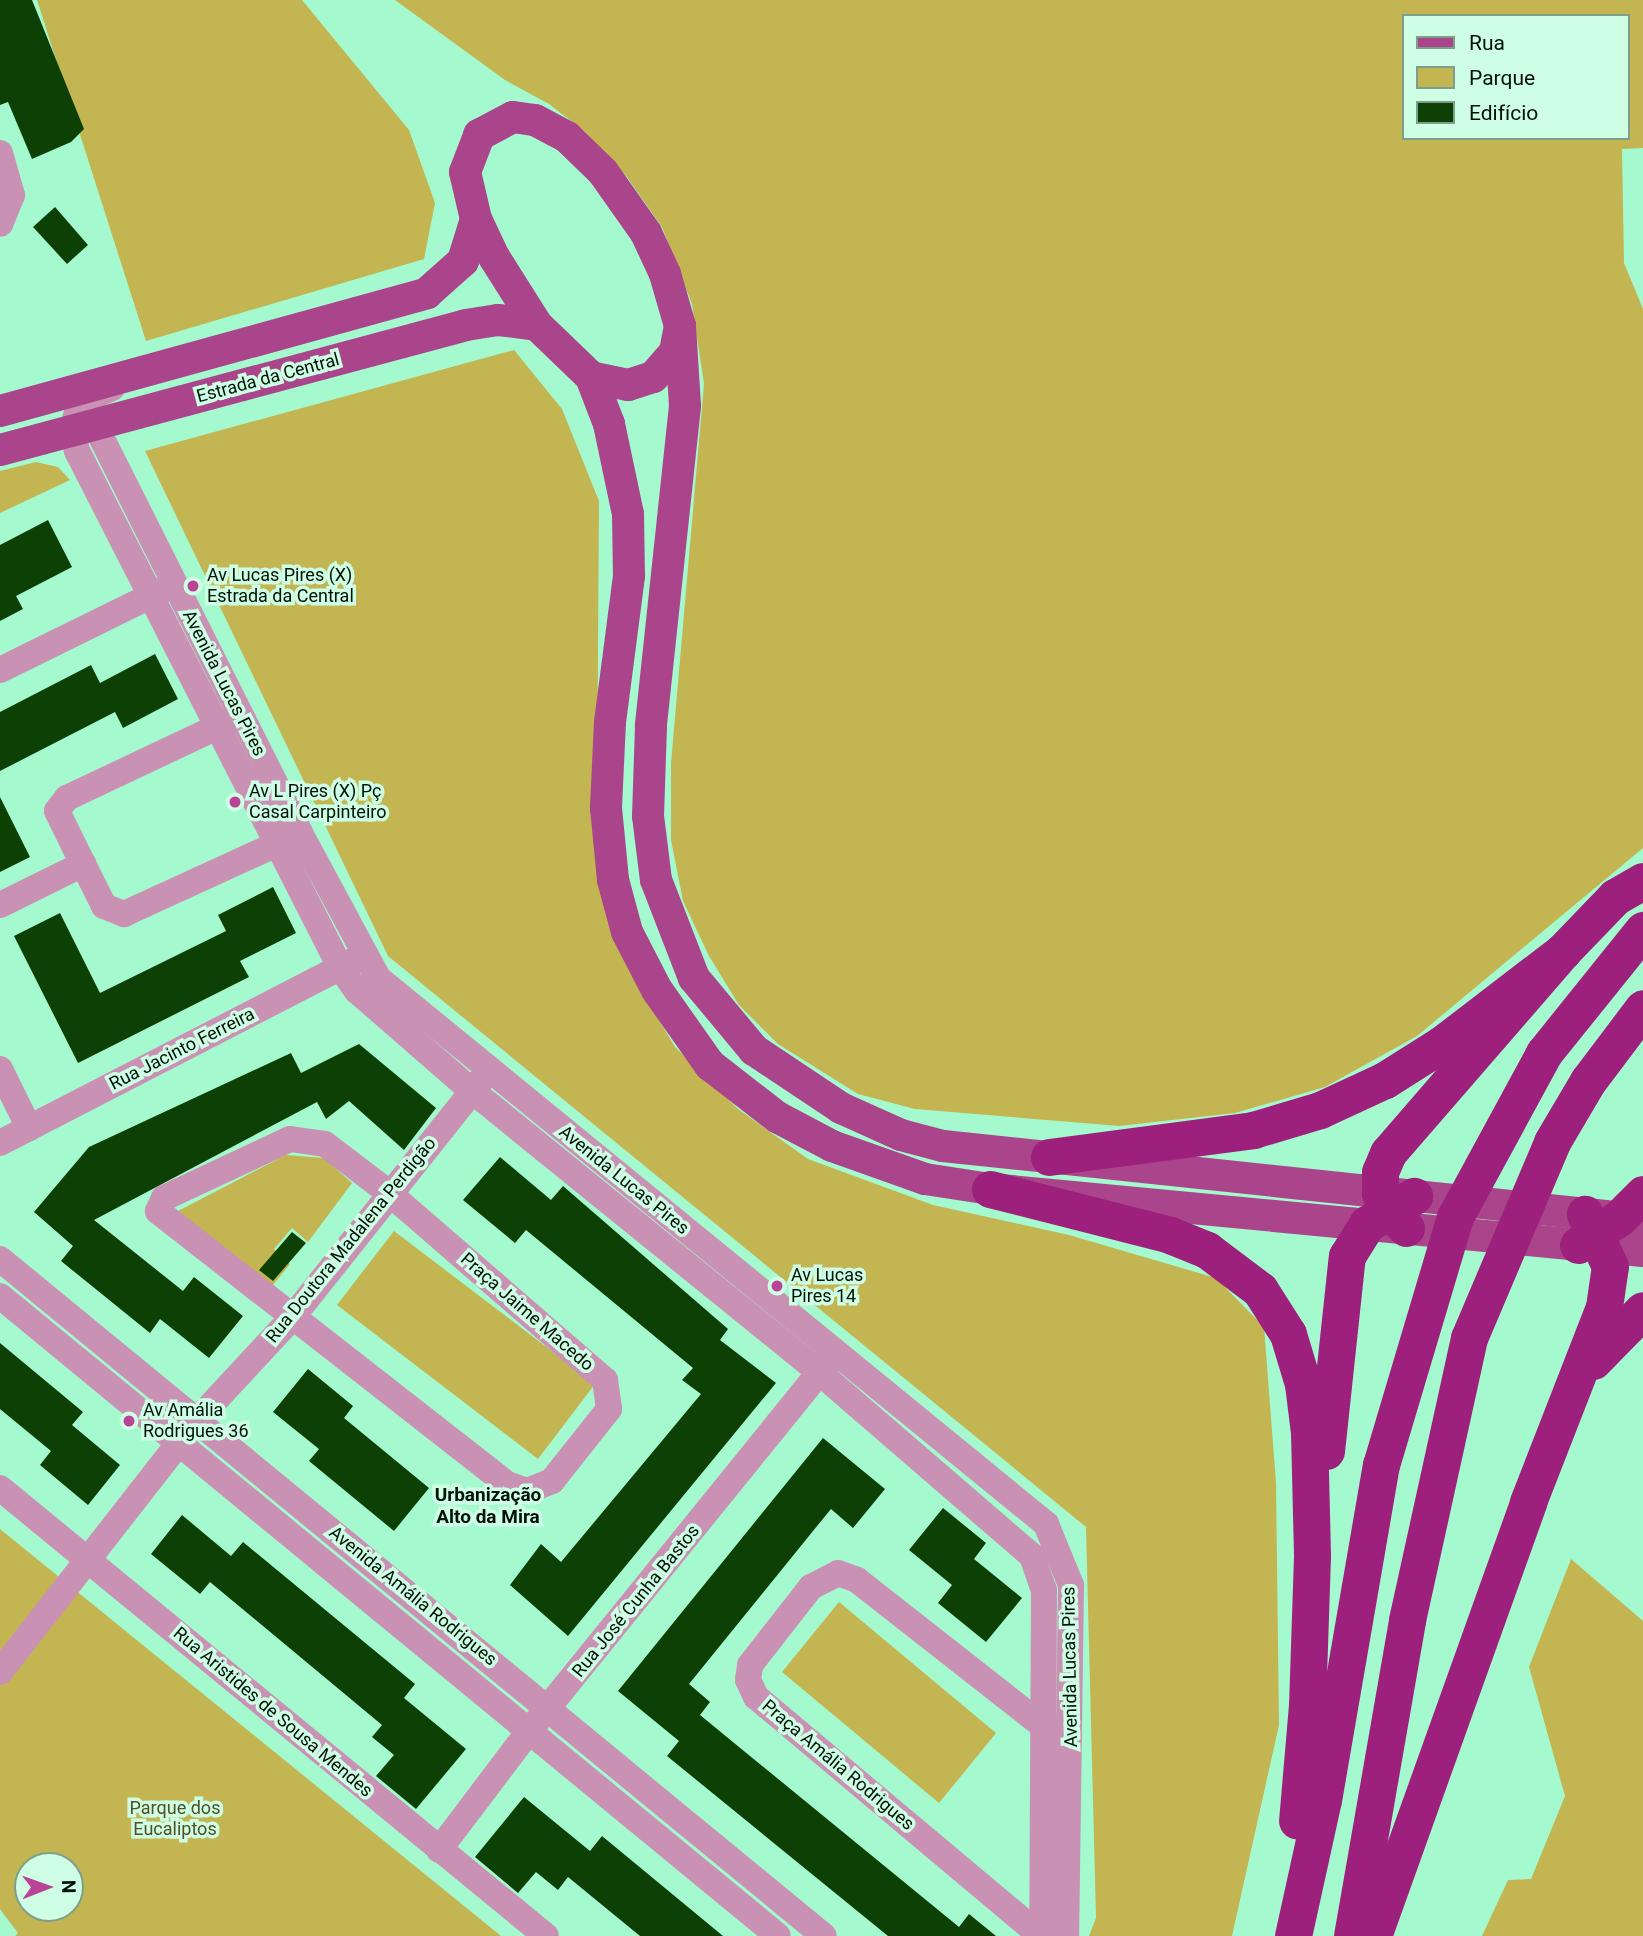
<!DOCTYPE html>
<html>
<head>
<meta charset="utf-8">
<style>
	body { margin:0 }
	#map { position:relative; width:1643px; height:1936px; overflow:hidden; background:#a5f9ce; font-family:Roboto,sans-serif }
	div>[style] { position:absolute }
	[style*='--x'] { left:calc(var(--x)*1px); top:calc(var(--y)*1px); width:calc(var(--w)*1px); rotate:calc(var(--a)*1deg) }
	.green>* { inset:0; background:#c3b551 }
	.building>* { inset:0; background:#0d4005 }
	.minor>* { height:26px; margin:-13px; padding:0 13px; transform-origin:13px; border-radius:13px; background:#c991b4 }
	.major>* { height:32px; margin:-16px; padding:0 16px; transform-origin:16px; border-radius:16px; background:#aa458b }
	.highway>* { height:37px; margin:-18.5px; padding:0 18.5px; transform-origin:18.5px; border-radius:18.5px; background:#9d217c }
	.dots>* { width:19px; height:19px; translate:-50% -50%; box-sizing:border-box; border:4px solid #cefee4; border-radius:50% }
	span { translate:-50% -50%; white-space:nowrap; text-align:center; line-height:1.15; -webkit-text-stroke:7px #cefee4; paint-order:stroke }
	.street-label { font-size:18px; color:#001107 }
	.poi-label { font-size:18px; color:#001107 }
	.left { translate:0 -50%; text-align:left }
	.park-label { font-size:18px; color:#544e24 }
	.neighbourhood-label { font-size:19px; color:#001107; font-weight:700 }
	.legend { position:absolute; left:1402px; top:14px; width:228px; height:126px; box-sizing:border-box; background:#cefee4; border:2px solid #7c9f8c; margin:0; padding:9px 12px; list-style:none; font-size:21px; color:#001107 }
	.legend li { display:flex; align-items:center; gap:14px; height:35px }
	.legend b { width:35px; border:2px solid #7c9f8c }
	.north { position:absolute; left:14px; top:1852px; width:70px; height:70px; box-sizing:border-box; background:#cefee4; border:2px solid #7c9f8c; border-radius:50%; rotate:89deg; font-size:19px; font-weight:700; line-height:28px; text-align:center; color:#001107 }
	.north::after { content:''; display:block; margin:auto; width:24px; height:32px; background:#bb4397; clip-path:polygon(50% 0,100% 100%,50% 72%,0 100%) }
</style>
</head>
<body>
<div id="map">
	<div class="green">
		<div style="clip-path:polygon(37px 0,302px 0,409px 130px,435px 203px,424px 259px,146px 341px)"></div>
		<div style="clip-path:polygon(evenodd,395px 0,1643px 0,1643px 148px,1622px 149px,1624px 263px,1643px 309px,1643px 848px,1417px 1036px,1325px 1087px,1235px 1113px,1119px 1126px,915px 1109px,858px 1094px,778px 1044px,739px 1005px,709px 956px,683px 901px,671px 840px,671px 763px,704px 384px,692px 304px,662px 227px,627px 177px,584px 131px,549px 104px,505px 80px,395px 0,1403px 16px,1627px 16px,1627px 138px,1403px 138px,1403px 16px)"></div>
		<div style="clip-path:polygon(514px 350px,562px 409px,599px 501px,597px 801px,627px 966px,675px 1047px,738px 1109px,808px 1159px,933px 1205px,1069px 1235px,1216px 1278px,1264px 1327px,1276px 1483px,1279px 1725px,1232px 1936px,1089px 1936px,1096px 1918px,1086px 1527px,388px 956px,145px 451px)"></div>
		<div style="clip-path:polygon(36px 462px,58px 467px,70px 480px,0 513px,0 471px)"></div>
		<div style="clip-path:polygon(286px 1155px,324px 1158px,352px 1183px,308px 1242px,292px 1228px,274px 1249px,290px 1264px,272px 1286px,178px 1211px)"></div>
		<div style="clip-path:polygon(394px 1231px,595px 1384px,538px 1459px,337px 1305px)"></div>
		<div style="clip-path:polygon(evenodd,0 1529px,501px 1936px,15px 1936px,18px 1933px,0 1909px,0 1529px,28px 1866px,70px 1866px,70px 1908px,28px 1908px,28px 1866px)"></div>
		<div style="clip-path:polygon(1571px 1559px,1643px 1621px,1643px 1936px,1482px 1936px,1508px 1880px,1531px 1879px,1565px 1796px,1529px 1667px)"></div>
		<div style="clip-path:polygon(839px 1602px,996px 1733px,939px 1803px,782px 1672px)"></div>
	</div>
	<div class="building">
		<div style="clip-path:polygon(0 0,32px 0,84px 129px,71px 142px,32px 159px,8px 102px,0 105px)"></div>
		<div style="clip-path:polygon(55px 207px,88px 245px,67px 264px,33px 227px)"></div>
		<div style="clip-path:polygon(48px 520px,72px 567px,16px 596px,23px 609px,0 621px,0 545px)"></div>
		<div style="clip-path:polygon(155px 654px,178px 699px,123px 728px,115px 712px,0 771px,0 712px,91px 665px,100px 683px)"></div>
		<div style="clip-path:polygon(0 797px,30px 857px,0 872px)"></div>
		<div style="clip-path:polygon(273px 887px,296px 933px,240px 961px,249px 977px,78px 1063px,14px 936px,60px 913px,100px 993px,226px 931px,218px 915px)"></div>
		<div style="clip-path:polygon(359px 1044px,436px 1108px,404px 1150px,349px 1101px,326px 1119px,317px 1102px,94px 1220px,183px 1291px,194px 1277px,243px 1316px,209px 1358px,160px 1319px,150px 1333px,61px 1261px,73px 1246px,34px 1212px,89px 1147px,291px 1053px,301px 1073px)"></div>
		<div style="clip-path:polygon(500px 1157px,551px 1200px,563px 1186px,728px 1329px,720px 1340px,776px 1383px,568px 1636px,510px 1585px,541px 1544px,561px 1562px,701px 1394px,682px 1380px,693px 1368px,526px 1230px,515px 1243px,463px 1200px)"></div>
		<div style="clip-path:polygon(292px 1232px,306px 1243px,273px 1281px,259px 1270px)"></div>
		<div style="clip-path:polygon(0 1343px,83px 1412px,72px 1425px,120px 1465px,88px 1505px,40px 1465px,51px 1451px,0 1409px)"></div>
		<div style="clip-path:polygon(308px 1369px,353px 1406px,344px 1418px,429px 1488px,394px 1531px,309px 1461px,319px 1449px,273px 1412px)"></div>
		<div style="clip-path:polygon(823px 1438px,885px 1489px,853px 1528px,831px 1509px,813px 1531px,689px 1684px,710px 1702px,700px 1715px,959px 1927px,969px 1914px,996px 1936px,888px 1936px,667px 1756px,679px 1741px,618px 1691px)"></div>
		<div style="clip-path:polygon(943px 1508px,986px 1543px,974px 1559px,1022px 1598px,986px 1642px,938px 1603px,952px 1585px,909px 1550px)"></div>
		<div style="clip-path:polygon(182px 1515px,231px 1556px,243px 1542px,415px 1684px,404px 1698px,466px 1749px,416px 1809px,376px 1776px,394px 1755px,372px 1737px,382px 1725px,210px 1582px,200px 1594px,151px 1554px)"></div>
		<div style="clip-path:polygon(524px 1797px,590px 1851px,602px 1836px,723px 1936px,640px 1936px,568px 1877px,558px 1890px,536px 1872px,518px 1893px,475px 1857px)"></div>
	</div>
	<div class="minor">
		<div style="--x:0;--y:153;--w:44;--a:74.1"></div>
		<div style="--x:12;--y:195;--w:31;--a:112"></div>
		<div style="--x:112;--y:388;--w:20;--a:156"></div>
		<div style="--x:94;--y:396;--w:23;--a:137"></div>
		<div style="--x:77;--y:412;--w:20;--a:105"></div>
		<div style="--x:72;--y:431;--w:21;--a:76"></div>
		<div style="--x:77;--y:451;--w:579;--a:62.99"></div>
		<div style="--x:340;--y:967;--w:29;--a:55"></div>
		<div style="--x:357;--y:991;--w:151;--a:41"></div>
		<div style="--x:471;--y:1090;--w:449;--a:39"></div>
		<div style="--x:820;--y:1373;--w:280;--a:40.8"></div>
		<div style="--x:1032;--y:1556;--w:36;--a:71"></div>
		<div style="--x:1044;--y:1590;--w:346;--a:90.3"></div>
		<div style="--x:81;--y:414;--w:18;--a:38"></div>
		<div style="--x:95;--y:425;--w:457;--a:63.3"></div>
		<div style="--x:300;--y:833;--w:165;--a:61.7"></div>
		<div style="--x:378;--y:978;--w:863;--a:39.26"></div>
		<div style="--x:1046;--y:1524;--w:66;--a:67.7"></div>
		<div style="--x:1071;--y:1585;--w:351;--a:90.8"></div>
		<div style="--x:0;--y:670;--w:186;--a:-26.2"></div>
		<div style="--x:234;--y:719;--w:185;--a:154.7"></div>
		<div style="--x:67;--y:798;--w:16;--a:128"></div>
		<div style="--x:57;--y:811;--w:59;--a:63.9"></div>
		<div style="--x:83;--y:864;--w:47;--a:63.4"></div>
		<div style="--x:104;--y:906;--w:22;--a:22"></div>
		<div style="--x:124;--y:914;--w:187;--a:-24.6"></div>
		<div style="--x:0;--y:905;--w:93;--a:-26.3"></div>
		<div style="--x:0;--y:1069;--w:66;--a:63.8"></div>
		<div style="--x:290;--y:1139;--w:35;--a:8"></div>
		<div style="--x:325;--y:1144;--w:81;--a:37.4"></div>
		<div style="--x:389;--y:1193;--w:286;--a:40.9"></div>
		<div style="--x:605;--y:1380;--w:29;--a:82"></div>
		<div style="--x:609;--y:1409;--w:92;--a:128.4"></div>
		<div style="--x:552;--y:1481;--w:27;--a:158"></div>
		<div style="--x:527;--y:1491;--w:21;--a:-161"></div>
		<div style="--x:507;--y:1484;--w:443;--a:-142"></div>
		<div style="--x:158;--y:1211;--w:14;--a:-65"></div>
		<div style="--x:164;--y:1198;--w:139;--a:-25.1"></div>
		<div style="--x:0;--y:1143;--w:401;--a:-27.3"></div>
		<div style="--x:0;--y:1259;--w:1066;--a:39.41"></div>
		<div style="--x:0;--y:1296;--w:1007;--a:39.44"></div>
		<div style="--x:0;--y:1488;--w:706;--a:39.37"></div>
		<div style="--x:0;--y:1672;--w:321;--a:-52"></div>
		<div style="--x:198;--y:1419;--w:137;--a:-47.1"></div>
		<div style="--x:291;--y:1319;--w:307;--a:-51.5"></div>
		<div style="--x:439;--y:1850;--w:149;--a:-52.9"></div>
		<div style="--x:529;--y:1731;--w:477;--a:-51"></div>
		<div style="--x:1041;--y:1936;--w:372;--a:-140"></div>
		<div style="--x:756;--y:1697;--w:19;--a:-115"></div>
		<div style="--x:748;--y:1680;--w:15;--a:-82"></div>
		<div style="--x:750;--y:1665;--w:99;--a:-52"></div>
		<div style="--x:811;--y:1587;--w:30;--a:-27"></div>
		<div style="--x:838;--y:1573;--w:20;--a:20"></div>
		<div style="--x:857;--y:1580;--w:248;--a:38.1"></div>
	</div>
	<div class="major">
		<div style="--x:513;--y:117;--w:22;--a:8"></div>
		<div style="--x:535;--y:120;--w:36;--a:28"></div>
		<div style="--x:567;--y:137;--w:50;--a:44.2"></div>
		<div style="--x:603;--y:172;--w:75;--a:54.8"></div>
		<div style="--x:646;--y:233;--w:45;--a:65.1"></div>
		<div style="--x:665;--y:274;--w:54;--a:73.9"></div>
		<div style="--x:680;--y:326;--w:26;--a:101"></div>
		<div style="--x:675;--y:352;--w:33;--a:131"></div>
		<div style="--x:653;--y:377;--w:26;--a:162"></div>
		<div style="--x:628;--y:385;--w:38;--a:-168"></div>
		<div style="--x:591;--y:377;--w:75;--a:-136.1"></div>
		<div style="--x:537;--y:325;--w:80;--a:-122.3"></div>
		<div style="--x:494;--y:257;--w:42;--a:-115.3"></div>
		<div style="--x:476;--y:219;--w:48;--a:-103.2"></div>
		<div style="--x:465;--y:172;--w:40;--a:-69"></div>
		<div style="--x:479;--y:135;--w:38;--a:-28"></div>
		<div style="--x:680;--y:326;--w:80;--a:86.4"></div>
		<div style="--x:685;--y:406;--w:322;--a:96.1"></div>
		<div style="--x:651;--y:726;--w:90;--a:91.9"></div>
		<div style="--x:648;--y:816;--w:64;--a:82.9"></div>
		<div style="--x:656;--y:880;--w:105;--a:68.8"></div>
		<div style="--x:694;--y:978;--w:94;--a:50.2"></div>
		<div style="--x:754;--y:1050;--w:105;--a:33.7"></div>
		<div style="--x:841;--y:1108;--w:66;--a:24.2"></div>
		<div style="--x:901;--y:1135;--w:43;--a:14.7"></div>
		<div style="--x:943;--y:1146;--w:704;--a:6.03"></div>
		<div style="--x:591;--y:377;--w:50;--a:69"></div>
		<div style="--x:609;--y:424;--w:92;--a:78.1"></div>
		<div style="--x:628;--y:514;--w:62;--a:89.1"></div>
		<div style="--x:629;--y:576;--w:147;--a:97.4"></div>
		<div style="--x:610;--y:722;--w:86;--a:92.7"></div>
		<div style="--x:606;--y:808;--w:72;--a:84.4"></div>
		<div style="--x:613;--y:880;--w:54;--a:74.9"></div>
		<div style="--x:627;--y:932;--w:65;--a:62.7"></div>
		<div style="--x:657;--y:990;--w:92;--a:54.8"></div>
		<div style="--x:710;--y:1065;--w:85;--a:37.8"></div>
		<div style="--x:777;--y:1117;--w:62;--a:27.8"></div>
		<div style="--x:832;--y:1146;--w:99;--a:19.5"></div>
		<div style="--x:925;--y:1179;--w:66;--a:8.7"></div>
		<div style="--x:990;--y:1189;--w:656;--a:5.42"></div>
		<div style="--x:0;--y:411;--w:443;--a:-15.4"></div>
		<div style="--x:427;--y:293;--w:48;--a:-41.6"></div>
		<div style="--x:463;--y:261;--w:44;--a:-72.8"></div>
		<div style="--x:0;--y:450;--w:482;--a:-15"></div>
		<div style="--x:466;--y:325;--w:32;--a:-9"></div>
		<div style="--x:498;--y:320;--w:39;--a:7"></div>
	</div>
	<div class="highway">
		<div style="--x:1049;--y:1157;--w:206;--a:-7.5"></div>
		<div style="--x:1253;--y:1130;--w:70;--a:-16.6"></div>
		<div style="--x:1320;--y:1110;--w:72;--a:-24.8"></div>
		<div style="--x:1385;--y:1080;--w:67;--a:-32.3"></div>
		<div style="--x:1442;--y:1044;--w:153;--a:-37.5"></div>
		<div style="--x:990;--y:1189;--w:186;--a:14.3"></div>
		<div style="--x:1170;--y:1235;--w:40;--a:22"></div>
		<div style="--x:1207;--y:1250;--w:66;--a:37"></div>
		<div style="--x:1260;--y:1290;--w:52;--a:57.5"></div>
		<div style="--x:1288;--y:1334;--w:52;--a:73.3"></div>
		<div style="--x:1303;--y:1384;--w:48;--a:82.9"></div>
		<div style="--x:1309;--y:1432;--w:124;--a:88.6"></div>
		<div style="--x:1312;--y:1556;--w:149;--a:91.9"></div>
		<div style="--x:1307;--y:1705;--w:116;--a:94.9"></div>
		<div style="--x:1406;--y:1228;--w:28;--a:-136"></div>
		<div style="--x:1386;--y:1209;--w:17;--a:-111"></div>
		<div style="--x:1380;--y:1193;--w:21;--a:-90"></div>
		<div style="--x:1380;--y:1172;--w:21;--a:-67"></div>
		<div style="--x:1388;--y:1153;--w:267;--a:-49.1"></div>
		<div style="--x:1563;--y:951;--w:75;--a:-46.1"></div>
		<div style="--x:1615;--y:897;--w:32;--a:-30"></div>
		<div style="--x:1578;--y:1245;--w:49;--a:-33.4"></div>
		<div style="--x:1619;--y:1218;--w:34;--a:-45"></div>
		<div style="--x:1593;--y:1361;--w:71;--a:-45.6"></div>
		<div style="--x:1326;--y:1451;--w:196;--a:-83.9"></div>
		<div style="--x:1347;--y:1256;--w:38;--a:-58"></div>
		<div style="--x:1367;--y:1224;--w:55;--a:-30.8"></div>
		<div style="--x:1293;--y:1936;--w:139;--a:-77.6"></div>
		<div style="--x:1323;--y:1800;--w:340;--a:-80.2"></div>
		<div style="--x:1381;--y:1465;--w:259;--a:-73.4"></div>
		<div style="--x:1455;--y:1217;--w:187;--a:-61.5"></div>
		<div style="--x:1544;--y:1053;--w:158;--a:-51.2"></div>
		<div style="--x:1352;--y:1936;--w:321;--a:-80.1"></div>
		<div style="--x:1407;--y:1620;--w:289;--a:-77.6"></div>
		<div style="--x:1469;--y:1338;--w:213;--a:-67"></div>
		<div style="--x:1552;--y:1142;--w:71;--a:-59.5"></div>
		<div style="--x:1588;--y:1081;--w:91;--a:-53"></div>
		<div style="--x:1373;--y:1936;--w:461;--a:-70.3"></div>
		<div style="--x:1528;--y:1502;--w:209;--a:-68.7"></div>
		<div style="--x:1604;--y:1307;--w:41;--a:-81.7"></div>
		<div style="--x:1610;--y:1266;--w:58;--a:-115.7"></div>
	</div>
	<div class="dots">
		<div style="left:193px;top:586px;background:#bb4397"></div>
		<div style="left:235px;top:802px;background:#bb4397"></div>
		<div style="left:777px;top:1286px;background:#bb4397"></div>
		<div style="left:129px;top:1421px;background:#bb4397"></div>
	</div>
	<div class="street-label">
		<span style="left:268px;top:378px;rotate:-15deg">Estrada da Central</span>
		<span style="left:224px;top:683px;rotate:63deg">Avenida Lucas Pires</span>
		<span style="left:182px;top:1049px;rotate:-27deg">Rua Jacinto Ferreira</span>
		<span style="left:624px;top:1180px;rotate:39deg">Avenida Lucas Pires</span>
		<span style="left:351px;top:1240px;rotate:-51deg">Rua Doutora Madalena Perdigão</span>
		<span style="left:527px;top:1312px;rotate:41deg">Praça Jaime Macedo</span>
		<span style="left:413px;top:1596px;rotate:39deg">Avenida Amália Rodrigues</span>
		<span style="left:636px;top:1601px;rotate:-51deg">Rua José Cunha Bastos</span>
		<span style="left:1070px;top:1667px;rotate:-91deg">Avenida Lucas Pires</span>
		<span style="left:273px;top:1712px;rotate:40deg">Rua Aristides de Sousa Mendes</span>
		<span style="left:838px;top:1765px;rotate:40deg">Praça Amália Rodrigues</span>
	</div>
	<div class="poi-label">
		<span class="left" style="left:207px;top:586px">Av Lucas Pires (X)<br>Estrada da Central</span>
		<span class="left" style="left:249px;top:802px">Av L Pires (X) Pç<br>Casal Carpinteiro</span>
		<span class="left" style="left:791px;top:1286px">Av Lucas<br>Pires 14</span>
		<span class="left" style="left:143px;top:1421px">Av Amália<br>Rodrigues 36</span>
	</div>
	<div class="park-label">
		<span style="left:175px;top:1819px">Parque dos<br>Eucaliptos</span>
	</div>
	<div class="neighbourhood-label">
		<span style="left:488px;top:1506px">Urbanização<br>Alto da Mira</span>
	</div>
	<ul class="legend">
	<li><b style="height:9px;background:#aa458b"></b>Rua</li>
	<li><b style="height:19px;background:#c3b551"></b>Parque</li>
	<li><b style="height:19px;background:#0d4005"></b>Edifício</li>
	</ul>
	<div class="north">N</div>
</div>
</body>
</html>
